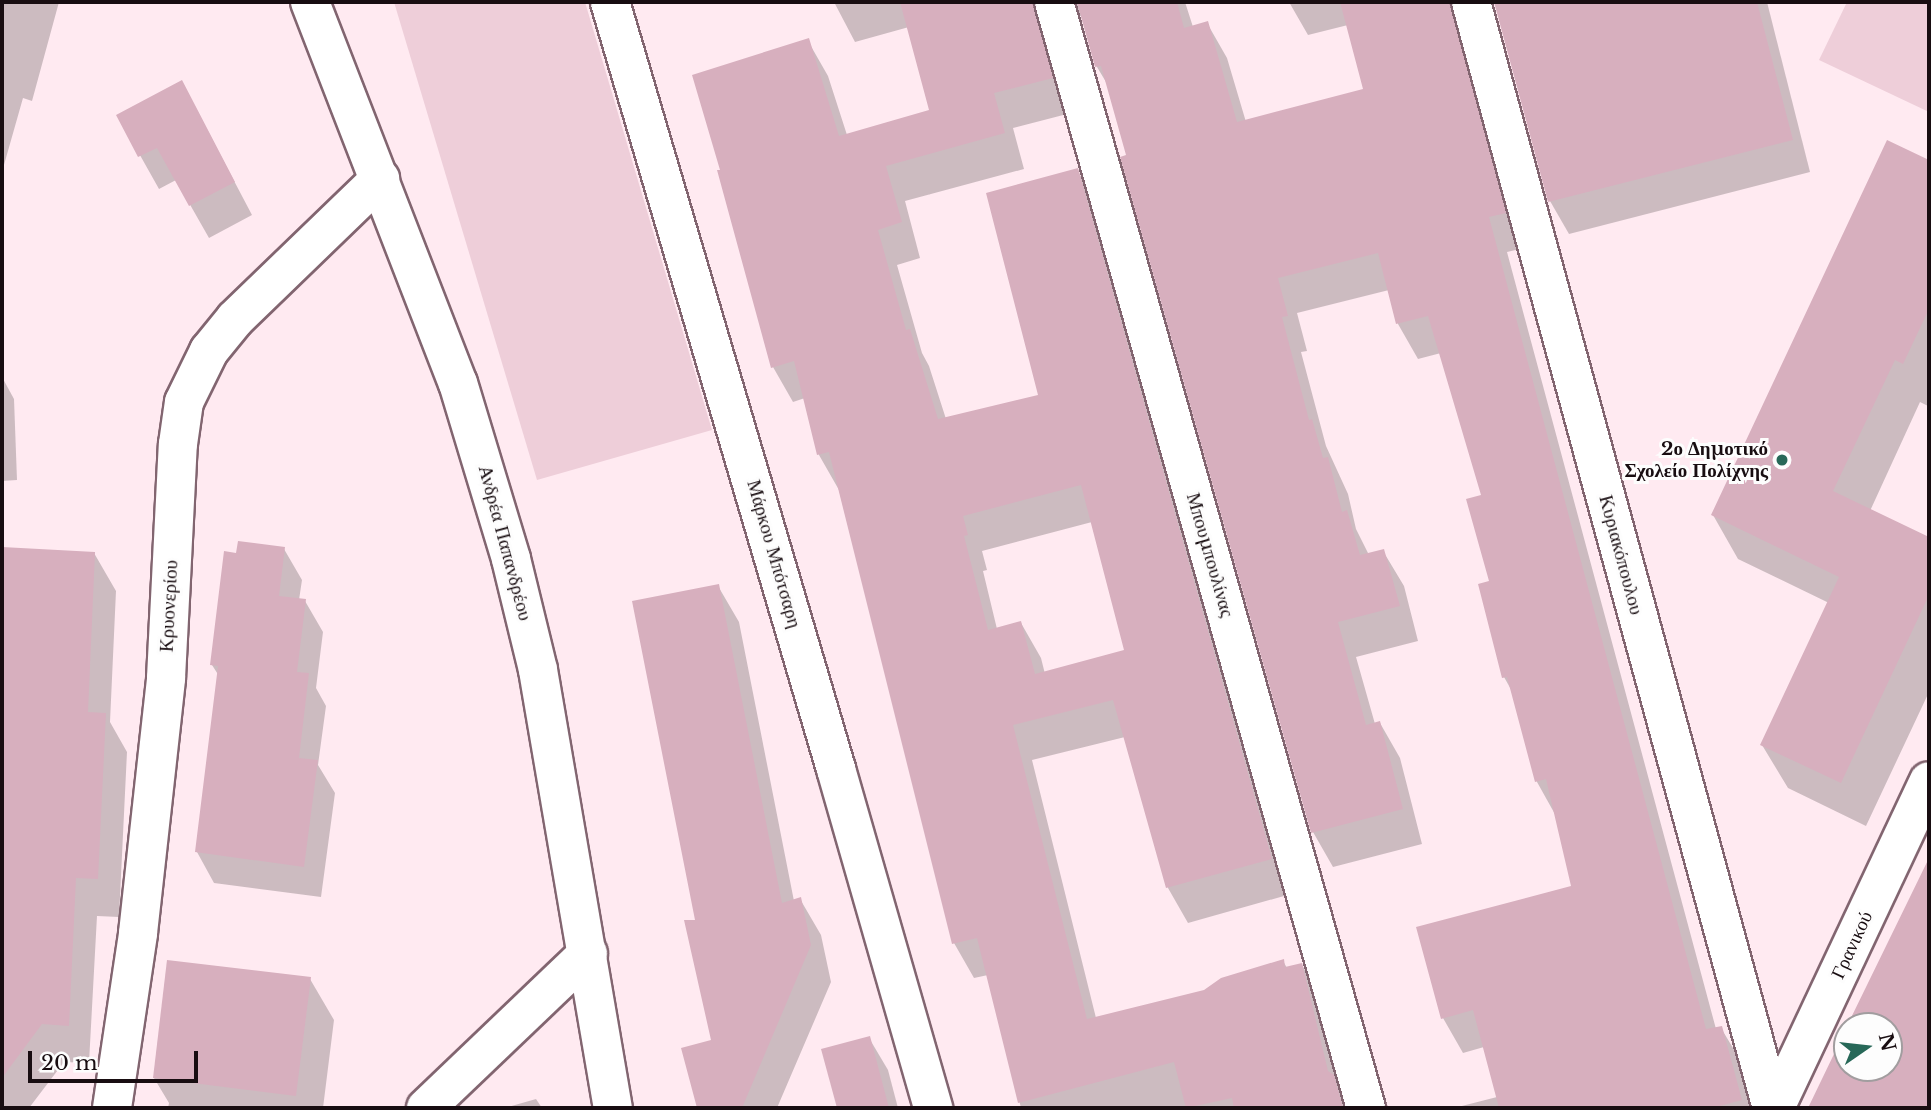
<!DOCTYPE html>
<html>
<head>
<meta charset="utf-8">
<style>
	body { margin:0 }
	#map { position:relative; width:1931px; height:1110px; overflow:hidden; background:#ffeaf1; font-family:"Libre Baskerville",serif }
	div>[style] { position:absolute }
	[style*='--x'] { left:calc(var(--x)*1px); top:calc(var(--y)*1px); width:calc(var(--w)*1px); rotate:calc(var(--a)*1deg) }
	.green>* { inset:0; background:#eeced9 }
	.shadow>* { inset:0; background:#0003 }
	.building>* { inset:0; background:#d7afbe }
	.roads { filter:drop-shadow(2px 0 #826570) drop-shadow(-2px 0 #826570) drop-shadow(0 2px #826570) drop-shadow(0 -2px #826570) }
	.minor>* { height:38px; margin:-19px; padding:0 19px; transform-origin:19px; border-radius:19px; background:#fff }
	.secondary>* { height:38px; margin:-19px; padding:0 19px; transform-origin:19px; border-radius:19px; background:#fff }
	.dots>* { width:19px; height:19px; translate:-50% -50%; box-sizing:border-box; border:4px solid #fdfdfd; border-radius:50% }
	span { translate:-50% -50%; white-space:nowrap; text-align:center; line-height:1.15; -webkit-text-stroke:6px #fdfdfd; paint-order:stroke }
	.poi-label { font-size:19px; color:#180d11; font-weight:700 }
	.right { translate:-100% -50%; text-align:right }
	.street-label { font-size:19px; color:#180d11 }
	.frame { position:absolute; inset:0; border:4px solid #180d11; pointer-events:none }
	.north { position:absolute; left:1833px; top:1012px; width:70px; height:70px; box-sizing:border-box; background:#fdfdfd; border:2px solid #a19d9f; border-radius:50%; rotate:76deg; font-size:19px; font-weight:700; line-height:28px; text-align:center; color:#180d11 }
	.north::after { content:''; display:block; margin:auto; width:24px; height:32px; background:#276858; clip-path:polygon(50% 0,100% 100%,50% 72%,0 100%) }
	.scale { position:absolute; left:28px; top:1051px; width:170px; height:32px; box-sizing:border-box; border:4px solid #180d11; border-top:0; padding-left:9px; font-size:21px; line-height:24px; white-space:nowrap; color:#180d11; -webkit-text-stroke:5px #fdfdfd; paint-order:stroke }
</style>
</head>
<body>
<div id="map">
	<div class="green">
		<div style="clip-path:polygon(394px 2px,585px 2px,712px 430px,537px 480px)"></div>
		<div style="clip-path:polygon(1847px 2px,1929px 2px,1929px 112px,1819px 60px)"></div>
	</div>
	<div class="shadow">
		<div style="clip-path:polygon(2px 2px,59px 2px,32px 101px,23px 98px,2px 172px)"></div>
		<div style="clip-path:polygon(evenodd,834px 2px,1185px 2px,1193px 27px,1207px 23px,1227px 58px,1246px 122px,1365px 90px,1348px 25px,1308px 35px,1289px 2px,1440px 2px,1444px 15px,1450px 13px,1470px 48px,1524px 248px,1507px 252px,1716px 1029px,1721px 1028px,1742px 1063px,1754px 1108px,1454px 1108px,1497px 1097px,1484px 1047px,1463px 1053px,1443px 1018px,1573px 887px,1556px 816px,1537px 782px,1513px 693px,1504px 677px,1483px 496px,1441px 353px,1418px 359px,1398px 324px,1389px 290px,1297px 313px,1307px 351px,1301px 352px,1326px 446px,1348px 494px,1356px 529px,1369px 555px,1383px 551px,1404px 586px,1418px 641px,1356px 657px,1375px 724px,1380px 723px,1400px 758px,1422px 844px,1333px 867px,1313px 832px,1109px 87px,1097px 67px,1081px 16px,1069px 15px,1071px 113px,1013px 128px,1024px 169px,905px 201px,920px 258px,897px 265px,922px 353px,929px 366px,946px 419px,1040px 396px,1077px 170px,1098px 205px,1291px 894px,1188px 923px,1168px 888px,1125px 737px,1032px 760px,1096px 1018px,1205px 991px,1283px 961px,1287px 968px,1302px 965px,1322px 1000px,1351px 1108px,1021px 1108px,988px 975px,974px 978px,954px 943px,839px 490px,819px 455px,805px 398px,793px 402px,773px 367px,808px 41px,828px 76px,847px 135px,931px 111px,909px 27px,855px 42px,834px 2px,1092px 522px,1126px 651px,1045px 674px,1041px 658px,1021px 623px,997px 629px,983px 571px,987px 570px,982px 551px,1092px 522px)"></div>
		<div style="clip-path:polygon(1495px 2px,1767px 2px,1810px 172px,1569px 234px,1550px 201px)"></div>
		<div style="clip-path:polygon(182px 82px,252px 215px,209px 238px,176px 180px,159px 189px,118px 116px)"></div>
		<div style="clip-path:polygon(1888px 143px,1929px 162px,1929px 404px,1928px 406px,1920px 402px,1870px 511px,1929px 539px,1929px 692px,1866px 826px,1788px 788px,1762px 745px,1829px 603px,1738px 559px,1713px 515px)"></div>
		<div style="clip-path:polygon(2px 377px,14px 399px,17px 480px,2px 481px)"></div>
		<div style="clip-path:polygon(2px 548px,94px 553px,116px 591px,110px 722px,127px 752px,119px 917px,97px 916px,89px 1063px,64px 1062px,29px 1108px,2px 1108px)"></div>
		<div style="clip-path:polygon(284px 549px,302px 580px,299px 600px,305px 601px,323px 632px,316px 688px,326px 706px,318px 765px,335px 793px,321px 897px,214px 883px,197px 852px,219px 676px,212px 665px,237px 555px)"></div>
		<div style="clip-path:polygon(718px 586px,739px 622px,794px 901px,800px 899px,821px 935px,831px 982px,777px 1108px,698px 1108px,683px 1049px,713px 1041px,697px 922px)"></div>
		<div style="clip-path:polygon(1929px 862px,1929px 1108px,1810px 1108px,1847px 1032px,1847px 1068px,1889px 1068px,1889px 1026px,1850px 1026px)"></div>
		<div style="clip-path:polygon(310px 979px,334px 1020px,323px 1108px,168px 1108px,169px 1103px,154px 1078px)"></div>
		<div style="clip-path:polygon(869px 1038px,888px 1070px,898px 1108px,839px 1108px,823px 1050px)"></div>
		<div style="clip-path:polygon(536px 1099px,542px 1108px,504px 1108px)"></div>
	</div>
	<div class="building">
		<div style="clip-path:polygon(evenodd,900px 2px,1033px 2px,1053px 78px,994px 93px,1005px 133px,886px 166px,902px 222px,878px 230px,906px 330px,910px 329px,938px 419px,1038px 395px,986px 193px,1078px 168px,1272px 859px,1166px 888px,1113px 700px,1013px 725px,1087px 1019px,1204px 990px,1221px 978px,1284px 959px,1285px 967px,1302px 963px,1328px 1071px,1334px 1075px,1343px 1108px,1234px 1108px,1232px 1098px,1186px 1108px,1174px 1062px,1018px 1103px,977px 938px,952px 944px,829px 452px,817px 455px,794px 361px,771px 368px,717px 170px,720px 170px,692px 75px,809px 38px,839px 136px,929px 110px,900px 2px,1081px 485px,1124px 650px,1035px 674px,1021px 621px,988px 630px,964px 536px,968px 535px,963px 516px,1081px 485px)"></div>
		<div style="clip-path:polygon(1077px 2px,1177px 2px,1184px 28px,1208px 21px,1237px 122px,1363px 89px,1340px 2px,1450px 2px,1506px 213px,1489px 217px,1706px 1029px,1722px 1026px,1742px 1100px,1712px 1108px,1499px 1108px,1473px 1010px,1441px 1019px,1416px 927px,1571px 886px,1546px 779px,1535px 782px,1507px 677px,1502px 678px,1478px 584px,1489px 581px,1466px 499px,1481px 495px,1428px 316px,1396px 324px,1378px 253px,1278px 278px,1288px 316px,1282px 317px,1309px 420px,1312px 419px,1323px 458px,1328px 457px,1342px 512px,1347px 510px,1360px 555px,1384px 549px,1400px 606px,1338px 622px,1366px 725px,1380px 721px,1403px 809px,1311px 833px,1120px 157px,1126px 155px,1101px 66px,1095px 67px)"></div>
		<div style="clip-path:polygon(1494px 2px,1757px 2px,1793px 140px,1548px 202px)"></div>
		<div style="clip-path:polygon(182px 80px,235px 182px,189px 206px,157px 148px,138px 157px,116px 115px)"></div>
		<div style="clip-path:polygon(1887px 140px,1929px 160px,1929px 309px,1903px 364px,1895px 360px,1833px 491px,1929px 537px,1929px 595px,1841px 783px,1760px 745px,1839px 577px,1711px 515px)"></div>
		<div style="clip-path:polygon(238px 541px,285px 547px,279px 596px,306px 599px,297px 672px,309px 673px,299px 758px,318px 760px,304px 867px,195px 852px,218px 666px,210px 665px,224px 551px,236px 553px)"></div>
		<div style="clip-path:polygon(2px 547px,95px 552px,88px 712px,106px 713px,98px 879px,76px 878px,69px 1026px,42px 1024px,2px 1078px)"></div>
		<div style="clip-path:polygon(719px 584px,782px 903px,801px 897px,811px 945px,742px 1108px,697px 1108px,681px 1048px,711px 1040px,684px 920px,695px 920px,632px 601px)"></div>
		<div style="clip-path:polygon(1929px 858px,1929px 1108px,1808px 1108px,1847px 1027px,1847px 1068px,1889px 1068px,1889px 1026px,1847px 1026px)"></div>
		<div style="clip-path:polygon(167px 960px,311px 977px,296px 1096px,153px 1078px)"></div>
		<div style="clip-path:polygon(870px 1036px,889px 1108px,837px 1108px,821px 1049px)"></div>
	</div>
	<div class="roads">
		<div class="minor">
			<div style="--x:610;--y:2;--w:800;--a:73.58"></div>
			<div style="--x:836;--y:769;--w:353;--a:74"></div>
			<div style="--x:1054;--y:2;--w:1149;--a:74.25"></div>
			<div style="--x:1471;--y:2;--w:1146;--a:74.78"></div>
			<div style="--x:112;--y:1108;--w:177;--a:-81.5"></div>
			<div style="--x:138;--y:933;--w:257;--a:-83.7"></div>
			<div style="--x:166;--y:678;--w:234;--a:-87.1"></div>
			<div style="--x:178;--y:444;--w:42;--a:-81.9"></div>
			<div style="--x:184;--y:402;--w:57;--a:-63.9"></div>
			<div style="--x:209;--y:351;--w:41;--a:-50.9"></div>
			<div style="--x:235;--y:319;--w:202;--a:-44"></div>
			<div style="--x:426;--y:1108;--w:224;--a:-43.7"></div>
			<div style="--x:1775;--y:1108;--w:361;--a:-64.8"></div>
		</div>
		<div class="secondary">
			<div style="--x:310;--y:2;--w:409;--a:68.8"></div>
			<div style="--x:458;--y:383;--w:184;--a:73.2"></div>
			<div style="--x:511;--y:559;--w:114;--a:76.3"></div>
			<div style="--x:538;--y:670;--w:444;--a:80.3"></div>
		</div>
	</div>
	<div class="dots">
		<div style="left:1782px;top:460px;background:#276858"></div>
	</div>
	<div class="poi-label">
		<span class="right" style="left:1768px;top:460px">2ο Δημοτικό<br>Σχολείο Πολίχνης</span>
	</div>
	<div class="street-label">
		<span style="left:505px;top:543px;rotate:75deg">Ανδρέα Παπανδρέου</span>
		<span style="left:774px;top:554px;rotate:74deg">Μάρκου Μπότσαρη</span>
		<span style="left:1210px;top:555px;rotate:74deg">Μπουμπουλίνας</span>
		<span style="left:1621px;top:555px;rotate:75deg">Κυριακόπουλου</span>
		<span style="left:169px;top:606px;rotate:-87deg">Κρυονερίου</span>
		<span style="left:1852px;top:945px;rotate:-65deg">Γρανικού</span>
	</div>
	<div class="frame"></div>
	<div class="north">N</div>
	<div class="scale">20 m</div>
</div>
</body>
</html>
